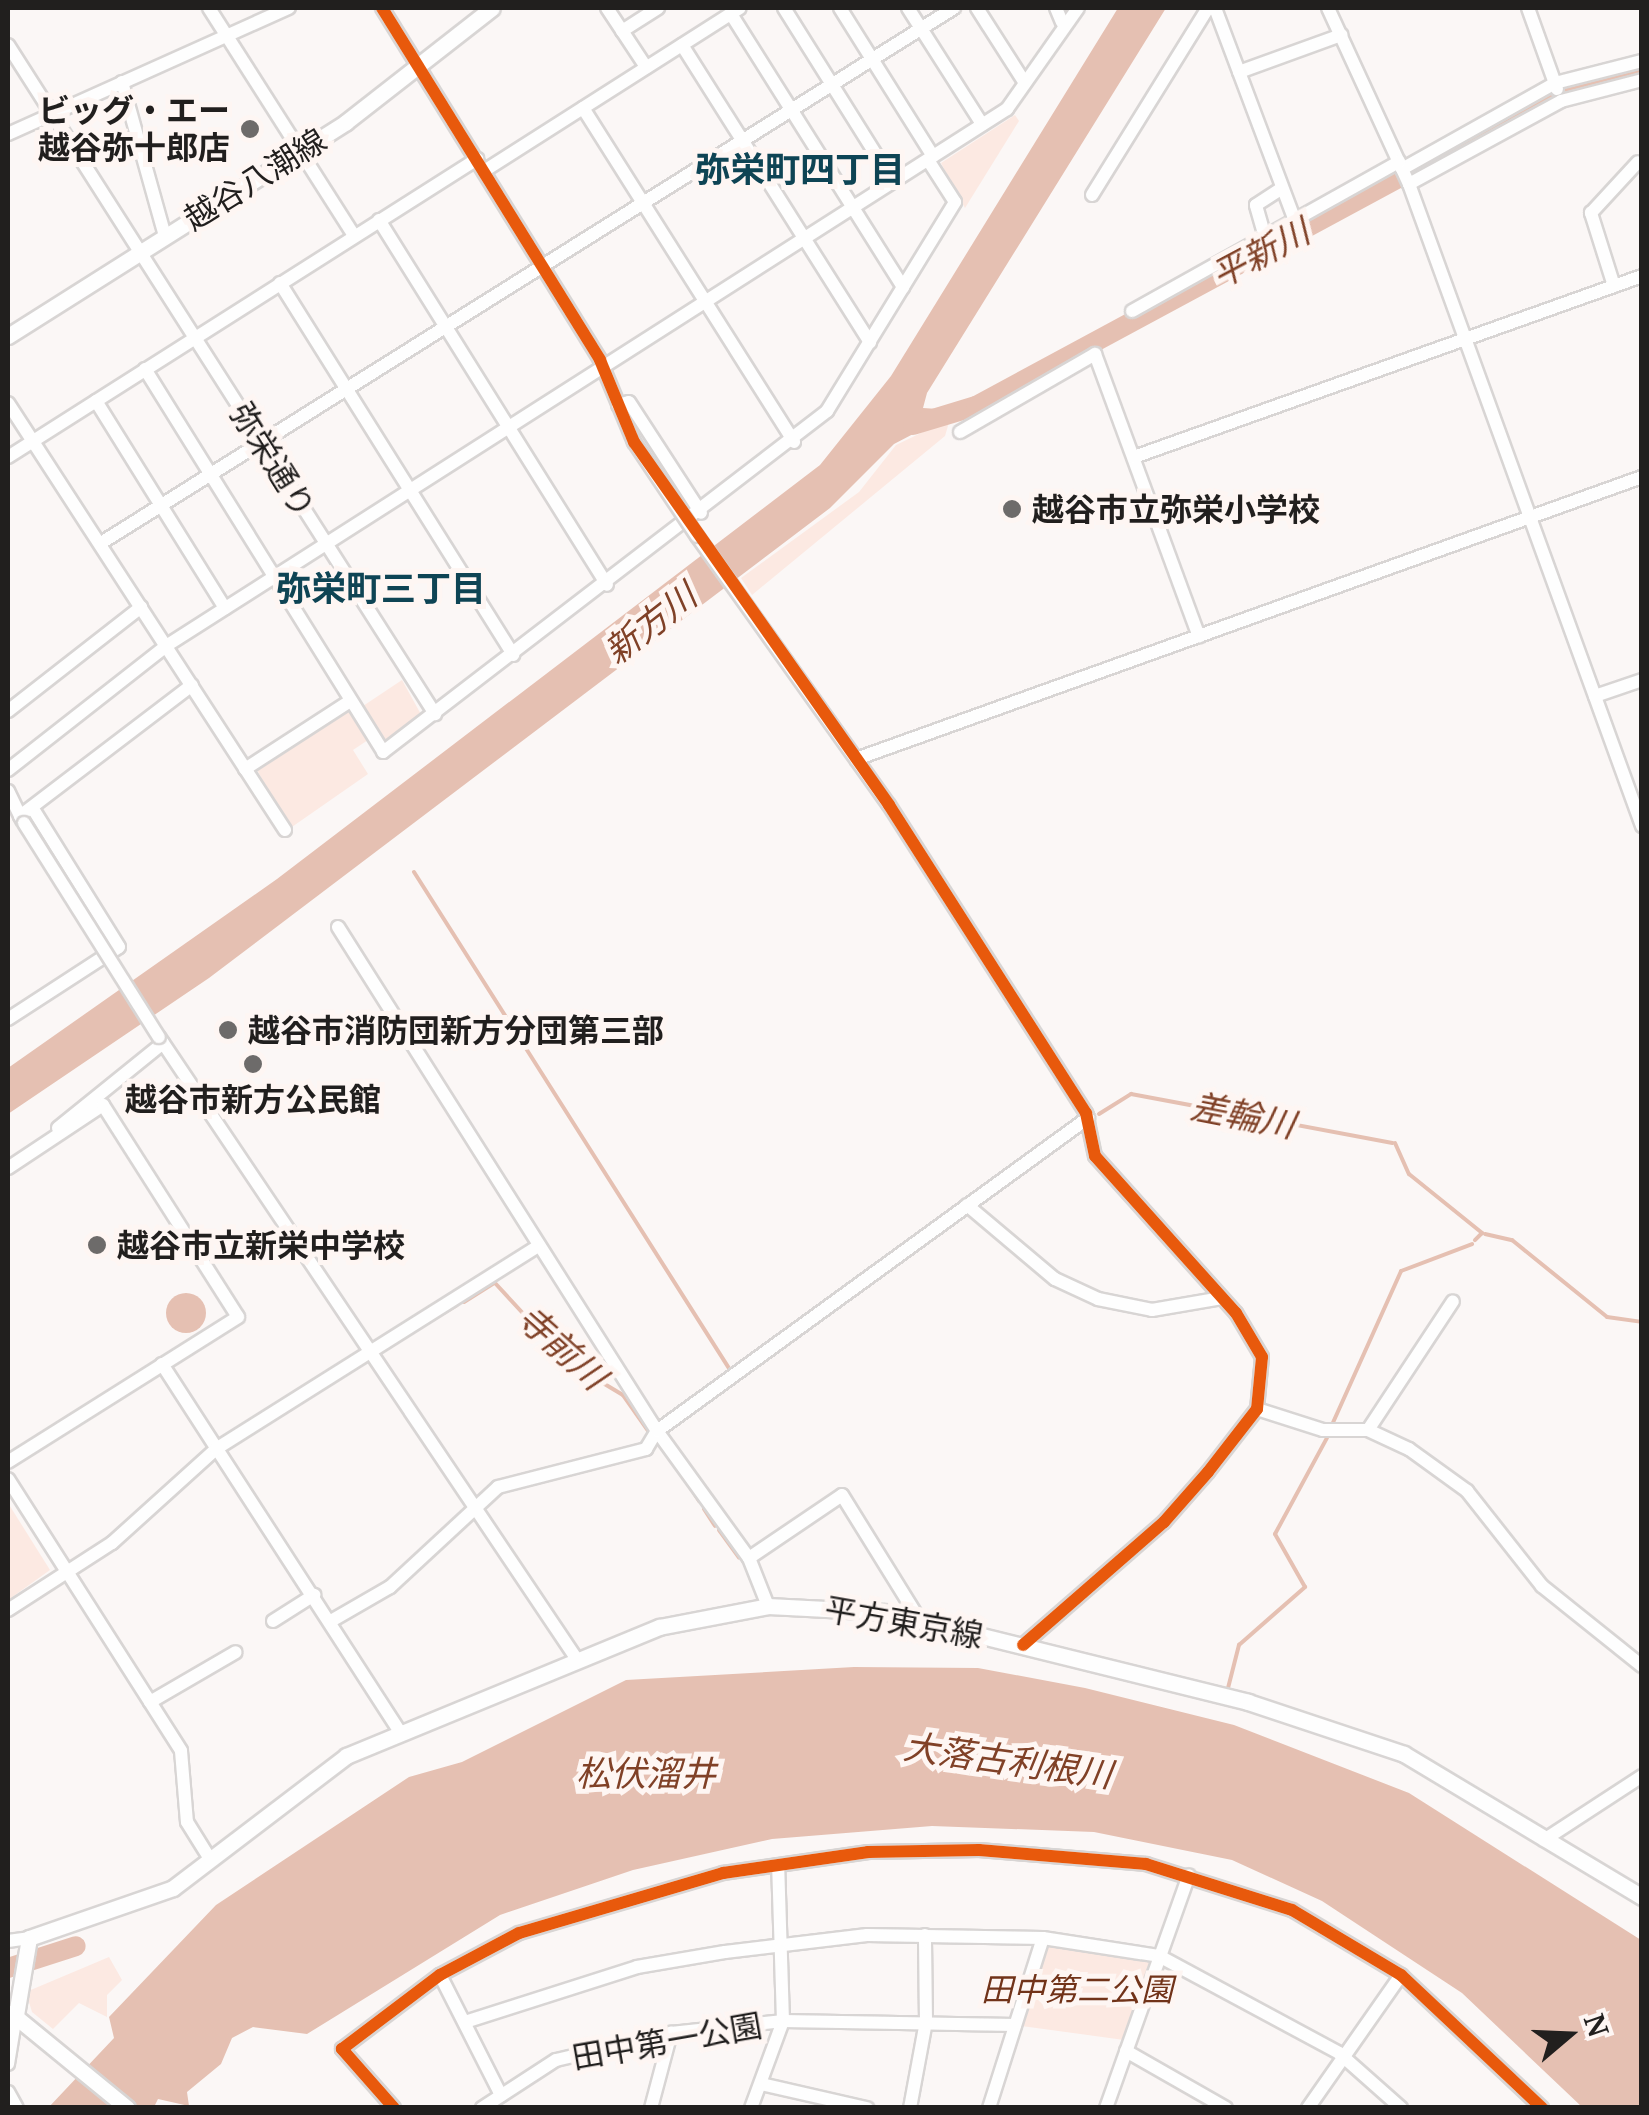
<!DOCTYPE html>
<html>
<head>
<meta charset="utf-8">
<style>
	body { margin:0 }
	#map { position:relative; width:1649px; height:2115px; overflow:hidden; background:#fbf7f6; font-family:"Noto Serif","Noto Sans JP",serif }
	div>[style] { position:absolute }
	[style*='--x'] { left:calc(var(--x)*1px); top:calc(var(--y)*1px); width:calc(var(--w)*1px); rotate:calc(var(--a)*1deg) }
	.green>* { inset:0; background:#fce9e2 }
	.water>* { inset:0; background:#e5c0b2 }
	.round { border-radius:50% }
	.stream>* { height:4px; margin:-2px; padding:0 2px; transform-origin:2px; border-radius:2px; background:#e5c0b2 }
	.river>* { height:20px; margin:-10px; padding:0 10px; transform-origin:10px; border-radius:10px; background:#e5c0b2 }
	.roads { filter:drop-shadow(2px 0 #d8d5d4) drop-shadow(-2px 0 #d8d5d4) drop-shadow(0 2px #d8d5d4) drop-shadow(0 -2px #d8d5d4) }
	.minor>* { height:12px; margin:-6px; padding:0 6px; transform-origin:6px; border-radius:6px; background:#fefefe }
	.major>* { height:15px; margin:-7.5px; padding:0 7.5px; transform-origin:7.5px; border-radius:7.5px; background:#fefefe }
	.bridges { filter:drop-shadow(2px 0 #d8d5d4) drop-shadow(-2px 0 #d8d5d4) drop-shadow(0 2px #d8d5d4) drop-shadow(0 -2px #d8d5d4) }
	.minor-bridge>* { height:12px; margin:-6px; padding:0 6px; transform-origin:6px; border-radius:6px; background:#fefefe }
	.cycleway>* { height:12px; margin:-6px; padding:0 6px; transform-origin:6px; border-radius:6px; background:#e8590c }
	.dots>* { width:28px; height:28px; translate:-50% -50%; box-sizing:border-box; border:5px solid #fef6f3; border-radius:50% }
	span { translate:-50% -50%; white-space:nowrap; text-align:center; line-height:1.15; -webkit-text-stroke:10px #fef6f3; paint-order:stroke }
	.poi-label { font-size:32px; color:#211f1e; font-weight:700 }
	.right { translate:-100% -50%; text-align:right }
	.left { translate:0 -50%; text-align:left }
	.street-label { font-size:32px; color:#211f1e }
	.park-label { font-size:32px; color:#713319; font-style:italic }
	.neighbourhood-label { font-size:35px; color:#0e4454; font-weight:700 }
	.water-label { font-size:35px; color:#804127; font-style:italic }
	.frame { position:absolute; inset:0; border:10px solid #211f1e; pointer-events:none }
	.north { position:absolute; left:1519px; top:1985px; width:100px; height:100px; -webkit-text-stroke:8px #fef6f3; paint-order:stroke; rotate:71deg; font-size:28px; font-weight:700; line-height:40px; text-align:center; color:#211f1e }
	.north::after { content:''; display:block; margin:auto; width:35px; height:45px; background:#211f1e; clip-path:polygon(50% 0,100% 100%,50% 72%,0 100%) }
</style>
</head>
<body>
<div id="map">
	<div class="green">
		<div style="clip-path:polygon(1015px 115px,1019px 121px,965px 208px,941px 163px)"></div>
		<div style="clip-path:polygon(950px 419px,945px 436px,752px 595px,741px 578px,859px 492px,896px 445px)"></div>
		<div style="clip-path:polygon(402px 680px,423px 718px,382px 743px,360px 708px)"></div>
		<div style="clip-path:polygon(349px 710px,368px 740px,353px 750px,368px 774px,289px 829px,256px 768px)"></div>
		<div style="clip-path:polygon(8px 1503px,50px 1570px,8px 1600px)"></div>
		<div style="clip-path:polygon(1043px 1938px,1159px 1956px,1124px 2040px,1015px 2025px)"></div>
		<div style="clip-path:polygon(109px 1957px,122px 1980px,107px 1995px,107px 2017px,79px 2003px,53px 2029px,32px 2012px,26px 1992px)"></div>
	</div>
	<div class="water">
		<div style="clip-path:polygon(1118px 8px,1166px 8px,927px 393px,923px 408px,938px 409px,940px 420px,894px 444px,830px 508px,209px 978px,8px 1114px,8px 1068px,277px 879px,820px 465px,891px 376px)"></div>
		<div class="round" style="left:166px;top:1293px;width:40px;height:40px"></div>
		<div style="clip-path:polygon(854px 1667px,978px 1668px,1085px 1688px,1234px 1725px,1409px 1793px,1641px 1940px,1641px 2107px,1582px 2107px,1462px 1993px,1322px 1901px,1232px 1860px,1094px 1832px,932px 1826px,772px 1839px,633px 1870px,500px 1915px,307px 2034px,253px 2027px,232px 2038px,221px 2064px,187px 2092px,189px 2106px,158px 2099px,154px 2107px,48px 2108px,114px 2038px,109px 2017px,216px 1905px,409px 1777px,462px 1762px,626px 1680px)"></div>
	</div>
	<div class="stream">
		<div style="--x:414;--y:872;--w:593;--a:57.6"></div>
		<div style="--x:1099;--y:1114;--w:38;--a:-32"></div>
		<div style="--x:1131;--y:1094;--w:266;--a:10.6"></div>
		<div style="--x:1395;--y:1143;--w:34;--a:66"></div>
		<div style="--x:1409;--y:1174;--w:94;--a:38.9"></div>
		<div style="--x:1482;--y:1233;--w:10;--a:135"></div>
		<div style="--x:1485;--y:1234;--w:28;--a:13"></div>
		<div style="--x:1512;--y:1240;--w:122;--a:39"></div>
		<div style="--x:1607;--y:1317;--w:35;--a:8"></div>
		<div style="--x:464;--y:1302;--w:36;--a:-32"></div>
		<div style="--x:495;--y:1283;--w:108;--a:47.3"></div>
		<div style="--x:568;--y:1362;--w:64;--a:31"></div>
		<div style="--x:623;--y:1395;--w:49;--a:55"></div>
		<div style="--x:432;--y:1320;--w:29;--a:-31"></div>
		<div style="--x:1331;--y:1427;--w:171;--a:-65.8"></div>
		<div style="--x:1401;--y:1271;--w:76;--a:-20.8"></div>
		<div style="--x:690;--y:1487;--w:17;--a:57"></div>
		<div style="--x:704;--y:1509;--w:20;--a:57"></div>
		<div style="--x:719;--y:1530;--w:34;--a:54"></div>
		<div style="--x:1227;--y:1692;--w:49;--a:-75.7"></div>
		<div style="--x:1239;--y:1645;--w:88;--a:-41.3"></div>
		<div style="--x:1305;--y:1587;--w:61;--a:-119.5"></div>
		<div style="--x:1275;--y:1534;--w:109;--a:-61.6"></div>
	</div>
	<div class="river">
		<div style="--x:913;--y:425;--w:66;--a:-16.8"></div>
		<div style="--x:976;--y:406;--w:647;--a:-28.35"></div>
		<div style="--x:1545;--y:99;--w:102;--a:-17.2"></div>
		<div style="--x:8;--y:1968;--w:71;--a:-17.9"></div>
	</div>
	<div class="roads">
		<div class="minor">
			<div style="--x:209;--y:8;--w:270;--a:57.5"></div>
			<div style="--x:382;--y:8;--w:414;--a:58.2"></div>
			<div style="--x:600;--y:360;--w:89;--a:67.5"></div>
			<div style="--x:607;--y:8;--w:71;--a:56.5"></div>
			<div style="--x:784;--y:8;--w:205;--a:57.9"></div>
			<div style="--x:840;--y:8;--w:175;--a:57.9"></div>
			<div style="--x:908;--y:8;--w:138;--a:57.5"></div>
			<div style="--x:977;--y:8;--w:89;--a:57.4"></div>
			<div style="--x:1056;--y:8;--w:15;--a:67"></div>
			<div style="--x:1215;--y:8;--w:228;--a:69.4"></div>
			<div style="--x:1328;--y:8;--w:194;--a:65.3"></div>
			<div style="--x:1409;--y:184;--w:683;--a:70.05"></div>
			<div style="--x:1528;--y:8;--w:86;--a:70.3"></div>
			<div style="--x:731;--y:14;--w:323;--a:57.8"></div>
			<div style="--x:622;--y:31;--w:43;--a:-32.6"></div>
			<div style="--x:8;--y:45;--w:794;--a:57.45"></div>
			<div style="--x:682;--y:45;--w:352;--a:57.7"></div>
			<div style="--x:1239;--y:72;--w:109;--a:-19.9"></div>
			<div style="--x:122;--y:82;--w:160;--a:74.4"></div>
			<div style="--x:583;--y:108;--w:395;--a:57.7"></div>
			<div style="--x:8;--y:134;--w:308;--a:-24.2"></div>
			<div style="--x:1402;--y:169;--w:176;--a:-29.3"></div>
			<div style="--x:1555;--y:83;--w:90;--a:-14.2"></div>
			<div style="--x:484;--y:171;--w:303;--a:-32.5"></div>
			<div style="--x:1409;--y:184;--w:173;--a:-28.6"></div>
			<div style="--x:1561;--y:101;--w:84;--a:-14.5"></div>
			<div style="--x:1092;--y:195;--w:220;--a:-58.2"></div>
			<div style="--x:379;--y:220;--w:430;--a:58"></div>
			<div style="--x:1265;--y:237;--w:33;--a:-106"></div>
			<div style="--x:1256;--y:205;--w:31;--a:-33"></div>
			<div style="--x:280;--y:283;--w:439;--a:57.9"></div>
			<div style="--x:1614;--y:286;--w:77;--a:-107.5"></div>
			<div style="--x:1591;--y:213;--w:69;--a:-47.3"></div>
			<div style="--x:1132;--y:311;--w:306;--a:-29.2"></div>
			<div style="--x:145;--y:369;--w:451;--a:58.1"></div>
			<div style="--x:383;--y:752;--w:560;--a:-37.52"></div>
			<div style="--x:827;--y:411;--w:245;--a:-58.5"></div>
			<div style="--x:955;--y:202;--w:50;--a:-122.7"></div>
			<div style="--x:96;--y:401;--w:244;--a:58.1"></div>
			<div style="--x:8;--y:403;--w:509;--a:57.03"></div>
			<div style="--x:618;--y:405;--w:11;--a:-15"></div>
			<div style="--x:629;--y:402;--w:132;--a:57"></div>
			<div style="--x:960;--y:432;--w:156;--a:-30"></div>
			<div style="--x:1095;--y:354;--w:301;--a:69.8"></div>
			<div style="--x:8;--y:457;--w:556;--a:-32.43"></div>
			<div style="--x:1134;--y:457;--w:539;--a:-19.61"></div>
			<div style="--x:697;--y:536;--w:330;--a:54.5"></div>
			<div style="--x:889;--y:805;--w:366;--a:57.4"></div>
			<div style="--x:1086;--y:1113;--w:44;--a:78.2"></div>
			<div style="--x:1095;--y:1156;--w:211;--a:48.1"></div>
			<div style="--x:1236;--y:1313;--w:51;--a:59.4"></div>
			<div style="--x:1262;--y:1357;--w:52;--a:95.5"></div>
			<div style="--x:1257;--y:1409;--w:80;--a:127.9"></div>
			<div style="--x:1208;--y:1472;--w:67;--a:131.3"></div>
			<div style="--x:1164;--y:1522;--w:187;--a:138.9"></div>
			<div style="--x:101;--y:543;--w:1007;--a:-32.1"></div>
			<div style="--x:1595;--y:696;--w:50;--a:-18.8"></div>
			<div style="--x:8;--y:711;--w:169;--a:-38"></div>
			<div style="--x:856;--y:759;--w:835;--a:-19.74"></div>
			<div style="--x:245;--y:769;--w:125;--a:-32.9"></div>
			<div style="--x:8;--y:770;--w:201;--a:-38.1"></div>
			<div style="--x:166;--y:646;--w:998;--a:-32.56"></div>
			<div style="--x:1007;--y:109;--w:123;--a:-54.9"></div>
			<div style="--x:8;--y:791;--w:32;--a:64"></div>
			<div style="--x:20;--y:816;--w:216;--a:-37.3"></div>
			<div style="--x:338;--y:927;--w:596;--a:57.67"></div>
			<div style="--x:657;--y:1431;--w:157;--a:54.1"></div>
			<div style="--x:749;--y:1558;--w:52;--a:68.4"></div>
			<div style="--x:8;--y:1019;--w:132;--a:-33"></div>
			<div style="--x:119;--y:947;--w:163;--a:-121.9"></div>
			<div style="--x:159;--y:1037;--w:748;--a:56.12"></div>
			<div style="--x:58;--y:1128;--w:135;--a:-39"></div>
			<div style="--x:8;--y:1168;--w:114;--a:-33.6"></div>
			<div style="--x:103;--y:1105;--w:251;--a:57.5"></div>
			<div style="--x:238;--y:1317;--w:272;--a:147.8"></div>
			<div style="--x:967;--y:1205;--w:115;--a:40.1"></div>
			<div style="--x:1055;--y:1279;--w:47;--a:24.9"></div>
			<div style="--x:1098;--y:1299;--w:55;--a:11.5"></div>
			<div style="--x:1152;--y:1310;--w:71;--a:-9.7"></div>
			<div style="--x:162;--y:1364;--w:437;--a:57.1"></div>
			<div style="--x:1257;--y:1409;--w:69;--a:17.7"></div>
			<div style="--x:1323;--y:1430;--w:45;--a:0"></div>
			<div style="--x:1368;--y:1430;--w:45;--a:24.9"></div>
			<div style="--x:1409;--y:1449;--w:72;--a:35.9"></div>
			<div style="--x:1467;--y:1491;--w:121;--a:51.7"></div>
			<div style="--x:1542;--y:1586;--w:128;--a:38.7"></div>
			<div style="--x:1368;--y:1430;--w:154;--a:-56.6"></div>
			<div style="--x:8;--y:1479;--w:322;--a:57.5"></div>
			<div style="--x:181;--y:1751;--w:71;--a:85.2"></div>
			<div style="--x:187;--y:1822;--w:44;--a:58.1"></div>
			<div style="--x:749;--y:1558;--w:112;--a:-34.1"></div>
			<div style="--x:842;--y:1495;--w:148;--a:58.2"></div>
			<div style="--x:8;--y:1610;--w:124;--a:-32.8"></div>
			<div style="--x:112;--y:1543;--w:140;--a:-42.1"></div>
			<div style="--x:216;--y:1449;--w:381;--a:-32.2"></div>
			<div style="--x:273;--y:1621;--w:49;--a:-32.4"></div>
			<div style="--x:331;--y:1621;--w:68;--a:-30"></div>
			<div style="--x:390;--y:1587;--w:147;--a:-42.8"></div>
			<div style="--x:498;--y:1487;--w:153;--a:-14.4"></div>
			<div style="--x:646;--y:1449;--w:21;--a:-59"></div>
			<div style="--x:657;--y:1431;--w:533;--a:-35.99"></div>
			<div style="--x:150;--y:1702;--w:99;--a:-30.2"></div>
			<div style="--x:1544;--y:1840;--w:117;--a:-33.1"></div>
			<div style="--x:8;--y:1941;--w:21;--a:-8"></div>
			<div style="--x:440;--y:1975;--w:135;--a:63.1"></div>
			<div style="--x:465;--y:2022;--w:181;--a:-17.7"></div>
			<div style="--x:637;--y:1967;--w:89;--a:-9.7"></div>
			<div style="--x:725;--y:1952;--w:143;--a:-6.8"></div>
			<div style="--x:867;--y:1935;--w:176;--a:1"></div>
			<div style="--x:1043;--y:1938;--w:117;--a:8.8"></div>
			<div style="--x:1159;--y:1956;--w:204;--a:28.3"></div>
			<div style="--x:1339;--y:2053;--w:83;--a:41.6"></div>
			<div style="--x:1126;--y:2051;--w:115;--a:29.7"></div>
			<div style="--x:8;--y:2064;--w:50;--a:-80.7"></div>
			<div style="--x:761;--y:2084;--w:109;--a:12.8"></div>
			<div style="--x:8;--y:2092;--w:18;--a:61"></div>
			<div style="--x:394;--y:2108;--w:79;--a:-131.4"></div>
			<div style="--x:342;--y:2049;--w:123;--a:-37.1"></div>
			<div style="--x:440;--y:1975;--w:89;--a:-28"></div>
			<div style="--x:519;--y:1933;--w:213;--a:-16.4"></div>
			<div style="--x:723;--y:1873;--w:147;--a:-8.2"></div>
			<div style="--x:868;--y:1852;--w:111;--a:-1"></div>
			<div style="--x:979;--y:1850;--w:168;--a:4.8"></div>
			<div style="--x:1146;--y:1864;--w:153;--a:17.5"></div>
			<div style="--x:1292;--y:1910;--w:127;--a:30.8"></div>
			<div style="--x:1401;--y:1975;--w:194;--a:43.3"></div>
			<div style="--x:482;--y:2108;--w:88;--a:-33"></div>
			<div style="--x:556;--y:2060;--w:118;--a:-13.2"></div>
			<div style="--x:671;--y:2033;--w:113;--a:-6.1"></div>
			<div style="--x:783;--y:2021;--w:232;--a:1"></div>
			<div style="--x:651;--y:2108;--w:78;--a:-75.1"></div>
			<div style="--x:751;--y:2108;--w:93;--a:-69.8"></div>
			<div style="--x:783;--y:2021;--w:156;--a:-91.8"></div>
			<div style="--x:910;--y:2108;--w:87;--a:-79.5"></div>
			<div style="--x:926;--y:2022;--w:87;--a:-90.7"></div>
			<div style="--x:989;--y:2108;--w:178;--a:-72.4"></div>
			<div style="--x:1106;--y:2108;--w:247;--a:-70.4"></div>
			<div style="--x:1308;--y:2108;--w:162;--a:-55"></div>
		</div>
		<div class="major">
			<div style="--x:8;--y:336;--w:400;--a:-32.3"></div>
			<div style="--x:346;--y:122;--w:185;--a:-38"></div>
			<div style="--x:11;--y:2013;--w:150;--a:39.3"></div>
			<div style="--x:16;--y:2015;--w:78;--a:-80.4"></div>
			<div style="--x:29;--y:1938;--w:152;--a:-19.1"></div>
			<div style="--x:173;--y:1888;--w:218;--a:-37.3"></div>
			<div style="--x:346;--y:1756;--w:339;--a:-22.4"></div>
			<div style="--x:659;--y:1627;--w:111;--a:-10.9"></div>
			<div style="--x:768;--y:1606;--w:117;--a:2.9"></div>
			<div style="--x:885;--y:1612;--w:374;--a:13.9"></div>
			<div style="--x:1248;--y:1702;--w:164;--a:18.4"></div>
			<div style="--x:1404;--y:1754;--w:278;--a:31"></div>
		</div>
	</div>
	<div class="bridges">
		<div class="minor-bridge">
			<div style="--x:634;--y:442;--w:113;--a:56.2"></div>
			<div style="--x:24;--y:823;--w:253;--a:57.8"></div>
		</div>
	</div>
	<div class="cycleway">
		<div style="--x:382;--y:8;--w:414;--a:58.2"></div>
		<div style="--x:600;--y:360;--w:89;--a:67.5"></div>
		<div style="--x:634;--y:442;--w:444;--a:54.9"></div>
		<div style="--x:889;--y:805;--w:366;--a:57.4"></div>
		<div style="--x:1086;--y:1113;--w:44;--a:78.2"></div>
		<div style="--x:1095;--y:1156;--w:211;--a:48.1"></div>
		<div style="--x:1236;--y:1313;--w:51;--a:59.4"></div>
		<div style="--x:1262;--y:1357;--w:52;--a:95.5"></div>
		<div style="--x:1257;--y:1409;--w:80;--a:127.9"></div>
		<div style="--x:1208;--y:1472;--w:67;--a:131.3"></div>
		<div style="--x:1164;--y:1522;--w:187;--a:138.9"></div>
		<div style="--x:394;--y:2108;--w:79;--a:-131.4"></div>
		<div style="--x:342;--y:2049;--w:123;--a:-37.1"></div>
		<div style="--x:440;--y:1975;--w:89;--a:-28"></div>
		<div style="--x:519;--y:1933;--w:213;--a:-16.4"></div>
		<div style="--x:723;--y:1873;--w:147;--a:-8.2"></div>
		<div style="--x:868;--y:1852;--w:111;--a:-1"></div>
		<div style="--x:979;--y:1850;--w:168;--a:4.8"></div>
		<div style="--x:1146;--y:1864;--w:153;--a:17.5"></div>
		<div style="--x:1292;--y:1910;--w:127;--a:30.8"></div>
		<div style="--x:1401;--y:1975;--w:194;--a:43.3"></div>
	</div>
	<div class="dots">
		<div style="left:250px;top:129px;background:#6d6b6a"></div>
		<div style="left:1012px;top:509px;background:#6d6b6a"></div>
		<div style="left:228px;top:1030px;background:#6d6b6a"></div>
		<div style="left:253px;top:1064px;background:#6d6b6a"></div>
		<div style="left:97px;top:1245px;background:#6d6b6a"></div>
	</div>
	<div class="poi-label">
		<span class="right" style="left:230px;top:129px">ビッグ・エー<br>越谷弥十郎店</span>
		<span class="left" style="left:1032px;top:509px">越谷市立弥栄小学校</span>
		<span class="left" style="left:248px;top:1030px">越谷市消防団新方分団第三部</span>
		<span style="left:253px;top:1099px">越谷市新方公民館</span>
		<span class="left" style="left:117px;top:1245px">越谷市立新栄中学校</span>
	</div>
	<div class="street-label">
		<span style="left:255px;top:179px;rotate:-32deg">越谷八潮線</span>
		<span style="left:273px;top:460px;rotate:58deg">弥栄通り</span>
		<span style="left:904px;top:1622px;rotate:10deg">平方東京線</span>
		<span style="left:667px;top:2041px;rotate:-10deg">田中第一公園</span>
	</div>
	<div class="park-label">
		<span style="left:1077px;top:1989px">田中第二公園</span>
	</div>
	<div class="neighbourhood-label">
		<span style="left:800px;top:169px">弥栄町四丁目</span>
		<span style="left:381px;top:588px">弥栄町三丁目</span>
	</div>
	<div class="water-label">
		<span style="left:1260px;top:253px;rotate:-28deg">平新川</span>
		<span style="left:650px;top:623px;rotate:-38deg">新方川</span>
		<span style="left:1243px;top:1115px;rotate:11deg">差輪川</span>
		<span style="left:562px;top:1347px;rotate:42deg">寺前川</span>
		<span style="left:1008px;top:1760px;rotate:8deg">大落古利根川</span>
		<span style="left:646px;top:1773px">松伏溜井</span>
	</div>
	<div class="frame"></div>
	<div class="north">N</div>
</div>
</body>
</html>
